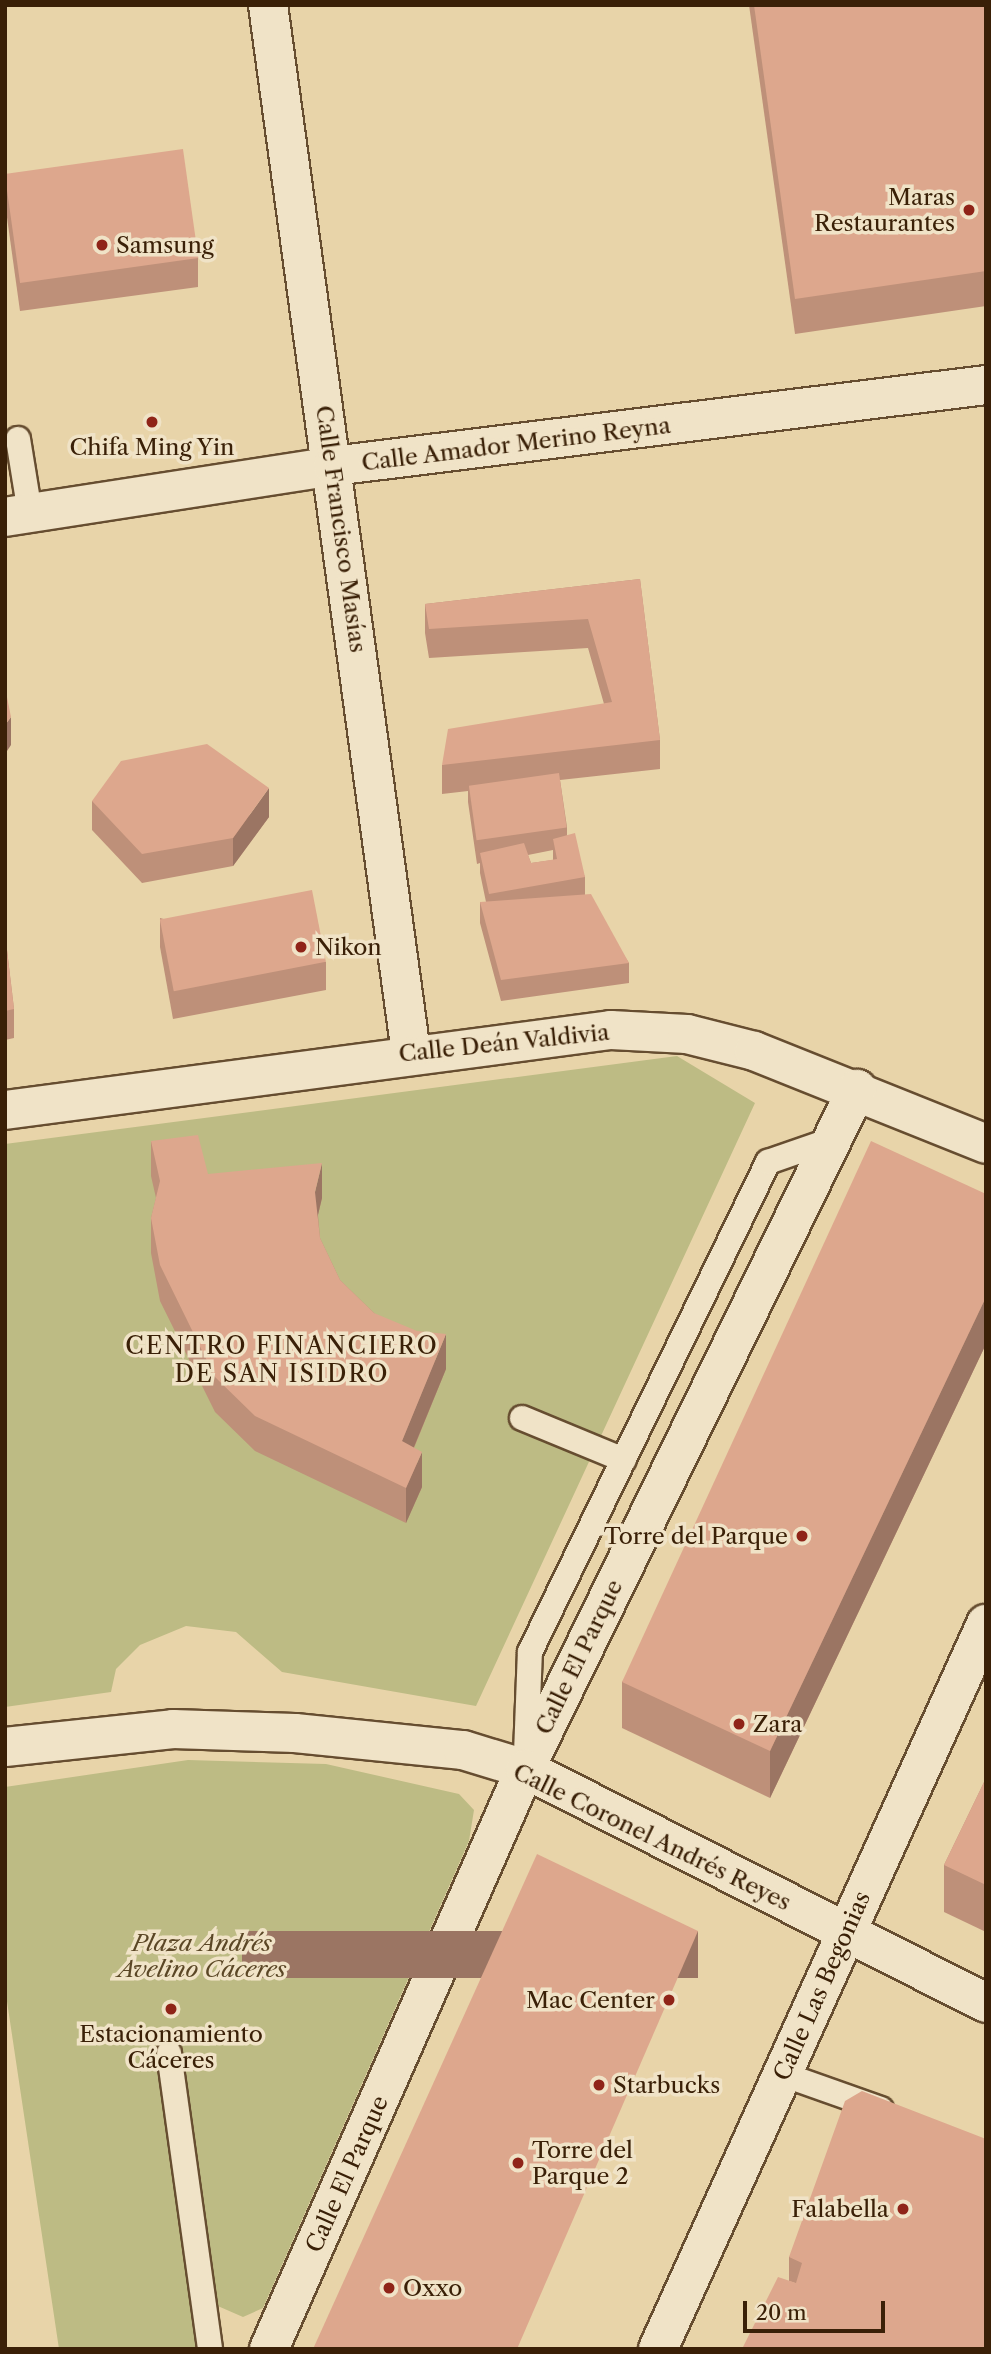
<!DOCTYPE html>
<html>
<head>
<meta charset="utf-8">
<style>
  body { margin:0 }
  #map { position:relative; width:991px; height:2354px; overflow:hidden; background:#e8d4a9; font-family:"Libre Caslon Text",serif }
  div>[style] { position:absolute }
  .green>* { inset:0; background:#bdbb84 }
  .roads { filter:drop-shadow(2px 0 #664d30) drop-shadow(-2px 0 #664d30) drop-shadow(0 2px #664d30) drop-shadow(0 -2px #664d30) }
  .service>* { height:24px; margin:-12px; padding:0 12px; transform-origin:12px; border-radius:12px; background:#f0e3c7 }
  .minor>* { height:38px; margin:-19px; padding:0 19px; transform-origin:19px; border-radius:19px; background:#f0e3c7 }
  .tertiary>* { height:38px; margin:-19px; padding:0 19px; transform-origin:19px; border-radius:19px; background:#f0e3c7 }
  .wall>* { inset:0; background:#be9079 }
  .shaded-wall>* { inset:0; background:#9b7563; transform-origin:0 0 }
  .building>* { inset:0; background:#dda78d; transform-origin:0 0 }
  .dots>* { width:19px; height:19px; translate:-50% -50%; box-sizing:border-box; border:4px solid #f0e3c7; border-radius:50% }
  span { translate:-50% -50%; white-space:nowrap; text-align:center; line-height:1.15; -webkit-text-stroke:7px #f0e3c7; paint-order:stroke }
  .poi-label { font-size:23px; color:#3a2007 }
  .right { translate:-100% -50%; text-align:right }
  .left { translate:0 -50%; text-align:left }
  .street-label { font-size:23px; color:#3a2007 }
  .park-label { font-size:23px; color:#5b4726; font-style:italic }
  .neighbourhood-label { font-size:24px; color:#3a2007; letter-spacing:2px }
  .frame { position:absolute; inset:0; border:7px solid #3a2007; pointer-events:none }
  .scale { position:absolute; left:743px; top:2301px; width:142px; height:32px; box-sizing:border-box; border:4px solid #3a2007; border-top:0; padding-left:9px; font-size:21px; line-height:24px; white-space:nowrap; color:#3a2007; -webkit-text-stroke:5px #f0e3c7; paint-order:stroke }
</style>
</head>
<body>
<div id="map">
  <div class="green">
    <div style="clip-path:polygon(677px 1056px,755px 1103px,476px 1706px,282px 1672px,236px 1632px,186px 1626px,140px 1645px,116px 1669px,111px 1692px,5px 1707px,5px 1144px)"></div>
    <div style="clip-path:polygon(188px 1760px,326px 1764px,459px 1794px,474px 1810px,469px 1841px,263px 2308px,243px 2317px,204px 2300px,191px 2310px,197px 2349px,59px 2349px,5px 1988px,5px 1787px)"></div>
  </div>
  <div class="roads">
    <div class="service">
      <div style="left:18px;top:439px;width:75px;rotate:80.8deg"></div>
      <div style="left:522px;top:1418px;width:110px;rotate:22.4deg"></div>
      <div style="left:526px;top:1754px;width:102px;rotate:-87.8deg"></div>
      <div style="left:530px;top:1652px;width:545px;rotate:-64.09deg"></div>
      <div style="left:768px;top:1162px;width:67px;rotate:-19.2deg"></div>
      <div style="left:169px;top:2053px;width:299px;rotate:82.1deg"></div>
      <div style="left:782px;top:2074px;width:105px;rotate:19.5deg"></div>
    </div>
    <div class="minor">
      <div style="left:268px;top:5px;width:1058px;rotate:82.23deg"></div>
      <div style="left:5px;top:517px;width:332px;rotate:-8.8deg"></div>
      <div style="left:333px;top:466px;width:658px;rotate:-7.07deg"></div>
      <div style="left:5px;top:1110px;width:611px;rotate:-7.52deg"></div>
      <div style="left:611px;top:1030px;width:76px;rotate:3deg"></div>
      <div style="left:687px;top:1034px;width:69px;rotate:14.2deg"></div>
      <div style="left:754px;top:1051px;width:250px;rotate:21.8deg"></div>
      <div style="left:269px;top:2349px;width:634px;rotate:-66.18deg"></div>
      <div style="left:525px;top:1769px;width:757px;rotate:-63.98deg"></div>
      <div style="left:658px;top:2349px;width:796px;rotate:-65.66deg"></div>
    </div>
    <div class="tertiary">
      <div style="left:5px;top:1747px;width:169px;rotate:-6.1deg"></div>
      <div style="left:173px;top:1729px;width:122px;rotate:1.9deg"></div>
      <div style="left:295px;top:1733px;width:169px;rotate:5.8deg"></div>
      <div style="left:463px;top:1750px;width:65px;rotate:17deg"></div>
      <div style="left:525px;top:1769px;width:517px;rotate:26.91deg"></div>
    </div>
  </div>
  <div class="wall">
    <div style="clip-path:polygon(749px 5px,986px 5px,986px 306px,795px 334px)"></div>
    <div style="clip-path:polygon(5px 173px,198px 258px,198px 287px,20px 311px,5px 203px)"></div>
    <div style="clip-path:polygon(evenodd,640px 579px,660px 740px,660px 769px,560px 780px,567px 827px,567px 835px,585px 877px,585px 895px,629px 963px,629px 983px,501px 1001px,480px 923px,480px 902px,486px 902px,480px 873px,480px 863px,477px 864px,468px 802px,468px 791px,442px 794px,442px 765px,604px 704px,588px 648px,429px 658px,425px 633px,425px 604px,640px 579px,553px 850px,553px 860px,531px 863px,528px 855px,553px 850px)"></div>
    <div style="clip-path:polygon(92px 801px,269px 817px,233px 866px,142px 883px,92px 830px)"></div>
    <div style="clip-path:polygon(160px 918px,326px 962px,326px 990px,173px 1019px,160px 947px)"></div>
    <div style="clip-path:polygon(5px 933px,14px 1009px,14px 1038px,5px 1040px)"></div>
    <div style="clip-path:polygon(151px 1141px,208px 1174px,322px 1198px,318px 1215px,320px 1238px,340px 1280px,374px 1313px,446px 1369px,414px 1448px,422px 1487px,406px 1523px,255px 1451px,215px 1412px,160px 1301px,151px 1253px,151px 1218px,156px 1198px,151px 1176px)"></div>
    <div style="clip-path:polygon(986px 1194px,986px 1344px,770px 1798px,622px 1728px,622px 1682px)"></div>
    <div style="clip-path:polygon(986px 1778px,986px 1932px,944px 1912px,944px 1865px)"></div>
    <div style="clip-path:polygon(986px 2139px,986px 2349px,789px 2281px,789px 2257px)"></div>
  </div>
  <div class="shaded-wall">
    <div style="clip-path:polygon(11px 717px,11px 745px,5px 754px,5px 725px)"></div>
    <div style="clip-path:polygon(269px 788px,269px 817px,233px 866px,233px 838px)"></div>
    <div style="clip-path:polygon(322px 1163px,322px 1198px,315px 1227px,315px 1192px)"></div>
    <div style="clip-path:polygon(986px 1297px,986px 1344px,770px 1798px,770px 1751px)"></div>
    <div style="clip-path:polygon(446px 1334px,446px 1369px,402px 1476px,402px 1441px)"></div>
    <div style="clip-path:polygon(422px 1452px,422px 1487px,406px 1523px,406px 1488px)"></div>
    <div style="left:698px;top:1931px;width:47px;height:456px;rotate:90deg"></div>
  </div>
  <div class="building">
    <div style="clip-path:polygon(754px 5px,986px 5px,986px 271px,795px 299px)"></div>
    <div style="left:183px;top:149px;width:110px;height:180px;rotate:82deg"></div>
    <div style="clip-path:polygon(640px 579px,660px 740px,442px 765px,448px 729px,612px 702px,588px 619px,429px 629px,425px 604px)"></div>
    <div style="clip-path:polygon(5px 687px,11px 717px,5px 725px)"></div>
    <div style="clip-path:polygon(207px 744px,269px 788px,233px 838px,142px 854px,92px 801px,121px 761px)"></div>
    <div style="left:559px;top:773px;width:55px;height:91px;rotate:82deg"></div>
    <div style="clip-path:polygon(575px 833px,585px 877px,489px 894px,480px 853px,524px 843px,531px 863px,557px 859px,553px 839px)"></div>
    <div style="left:312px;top:890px;width:73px;height:155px;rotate:79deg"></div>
    <div style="clip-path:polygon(591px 894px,629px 963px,501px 980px,480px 902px)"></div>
    <div style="clip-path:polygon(5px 933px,14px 1009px,5px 1011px)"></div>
    <div style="clip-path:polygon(198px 1135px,208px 1174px,322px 1163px,315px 1192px,320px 1238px,340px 1280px,374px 1313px,417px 1331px,446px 1334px,402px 1441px,422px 1452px,406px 1488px,255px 1416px,215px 1377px,160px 1265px,151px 1218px,160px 1181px,151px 1141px)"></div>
    <div style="clip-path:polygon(871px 1141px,986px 1194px,986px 1297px,770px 1751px,622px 1682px)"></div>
    <div style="clip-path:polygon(986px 1778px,986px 1885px,944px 1865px)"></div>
    <div style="clip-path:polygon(537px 1854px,698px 1931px,517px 2349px,313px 2349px)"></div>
    <div style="clip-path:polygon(862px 2091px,986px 2139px,986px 2349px,742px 2349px,778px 2277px,796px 2283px,802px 2263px,789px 2257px,845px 2101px)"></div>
  </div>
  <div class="dots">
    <div style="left:969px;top:210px;background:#8f2418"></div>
    <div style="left:102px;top:245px;background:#8f2418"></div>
    <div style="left:152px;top:422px;background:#8f2418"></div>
    <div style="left:301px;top:947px;background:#8f2418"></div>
    <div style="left:802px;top:1536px;background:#8f2418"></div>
    <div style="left:739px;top:1724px;background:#8f2418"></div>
    <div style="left:669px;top:2000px;background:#8f2418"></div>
    <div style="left:171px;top:2009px;background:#8f2418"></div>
    <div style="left:599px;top:2085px;background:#8f2418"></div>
    <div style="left:518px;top:2163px;background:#8f2418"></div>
    <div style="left:903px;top:2209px;background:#8f2418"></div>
    <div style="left:389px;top:2288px;background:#8f2418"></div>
  </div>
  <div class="poi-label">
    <span class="right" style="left:955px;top:210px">Maras<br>Restaurantes</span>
    <span class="left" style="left:116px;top:245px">Samsung</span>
    <span style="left:152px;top:447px">Chifa Ming Yin</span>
    <span class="left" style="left:315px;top:947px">Nikon</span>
    <span class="right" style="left:788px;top:1536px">Torre del Parque</span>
    <span class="left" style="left:753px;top:1724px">Zara</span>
    <span class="right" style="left:655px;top:2000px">Mac Center</span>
    <span style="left:171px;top:2047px">Estacionamiento<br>Cáceres</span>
    <span class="left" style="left:613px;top:2085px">Starbucks</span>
    <span class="left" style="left:532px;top:2163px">Torre del<br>Parque 2</span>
    <span class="right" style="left:889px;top:2209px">Falabella</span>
    <span class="left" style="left:403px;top:2288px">Oxxo</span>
  </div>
  <div class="street-label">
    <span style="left:516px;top:444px;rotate:-7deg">Calle Amador Merino Reyna</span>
    <span style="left:341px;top:529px;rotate:82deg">Calle Francisco Masías</span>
    <span style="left:504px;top:1043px;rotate:-6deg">Calle Deán Valdivia</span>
    <span style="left:579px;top:1657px;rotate:-64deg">Calle El Parque</span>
    <span style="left:652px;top:1837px;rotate:26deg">Calle Coronel Andrés Reyes</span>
    <span style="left:822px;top:1986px;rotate:-66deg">Calle Las Begonias</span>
    <span style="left:347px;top:2174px;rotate:-66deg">Calle El Parque</span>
  </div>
  <div class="park-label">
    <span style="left:202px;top:1956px">Plaza Andrés<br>Avelino Cáceres</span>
  </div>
  <div class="neighbourhood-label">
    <span style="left:282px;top:1360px">CENTRO FINANCIERO<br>DE SAN ISIDRO</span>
  </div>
  <div class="frame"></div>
  <div class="scale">20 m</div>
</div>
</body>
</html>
